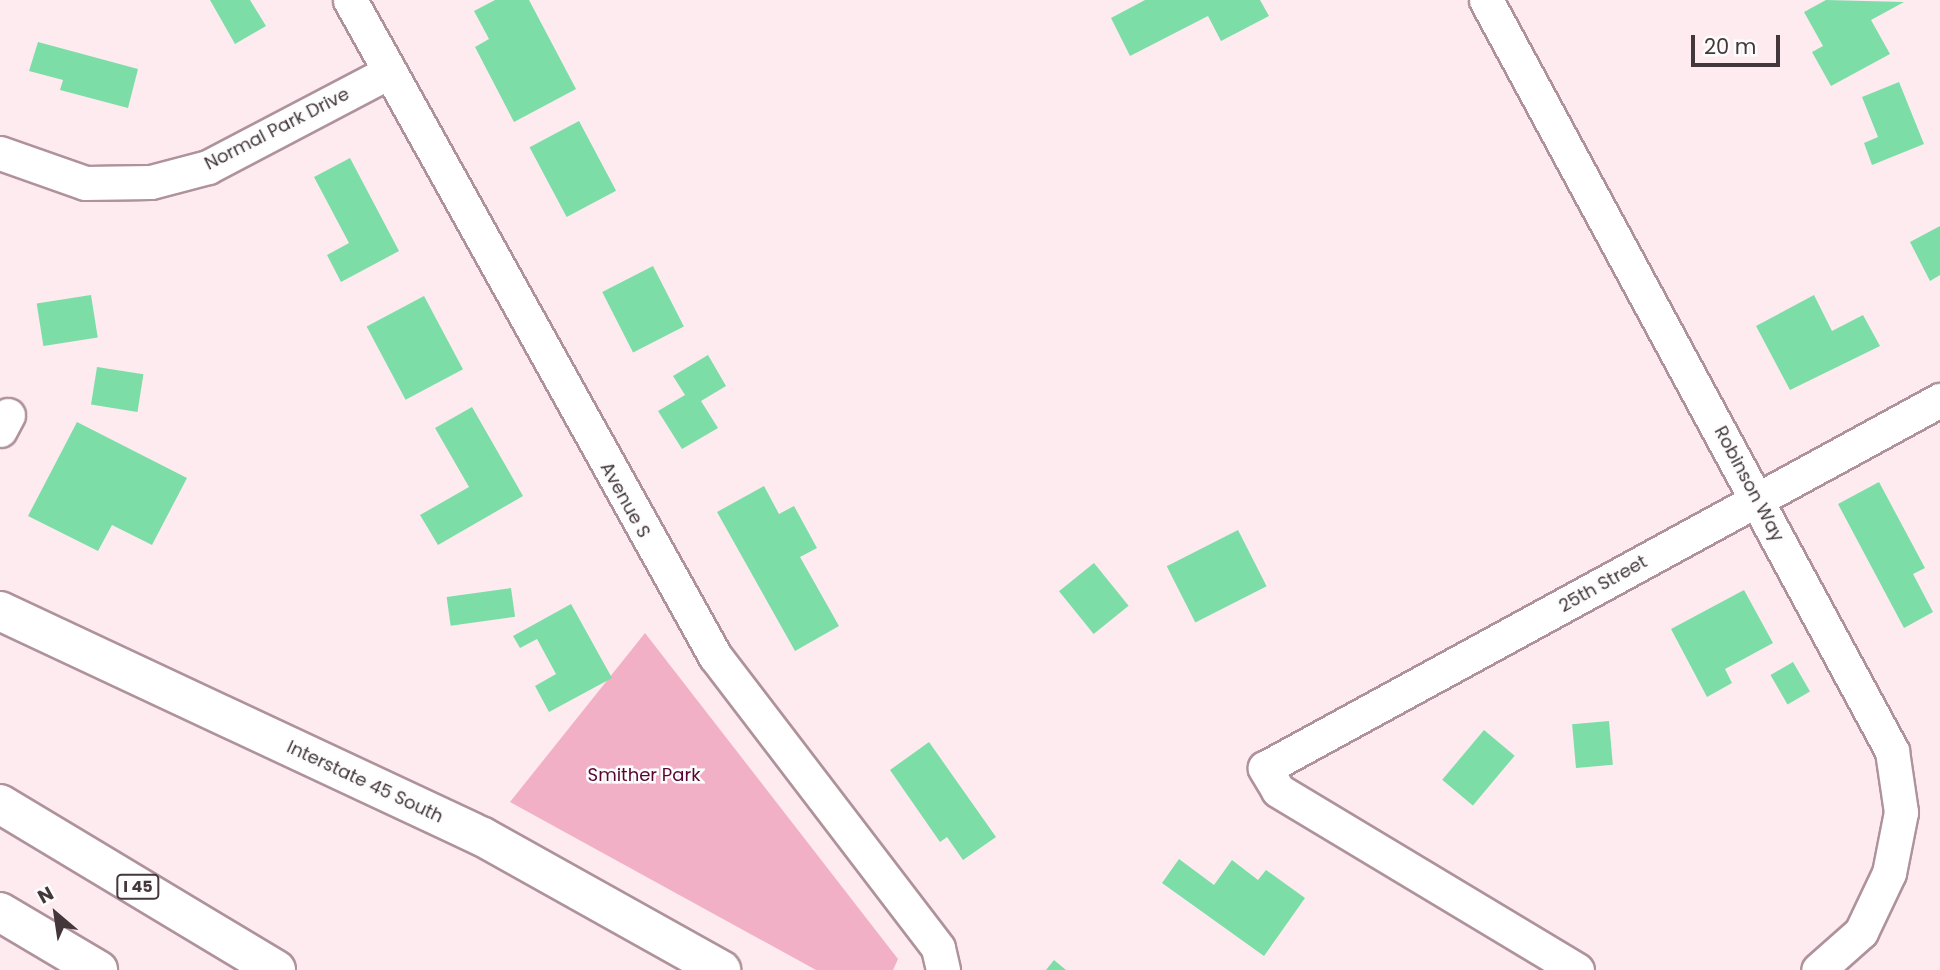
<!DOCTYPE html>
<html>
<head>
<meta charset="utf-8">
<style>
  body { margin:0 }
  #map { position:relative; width:1940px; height:970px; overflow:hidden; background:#fdebf0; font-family:Poppins,sans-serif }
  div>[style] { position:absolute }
  .green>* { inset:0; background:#f1b0c6 }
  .building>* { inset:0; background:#7cdda7; transform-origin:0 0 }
  .roads { filter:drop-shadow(2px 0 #af929b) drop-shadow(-2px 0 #af929b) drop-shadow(0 2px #af929b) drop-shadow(0 -2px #af929b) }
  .minor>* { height:33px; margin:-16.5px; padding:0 16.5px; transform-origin:16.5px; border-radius:16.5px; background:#fff }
  .major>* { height:38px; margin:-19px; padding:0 19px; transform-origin:19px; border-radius:19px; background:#fff }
  .highway>* { height:38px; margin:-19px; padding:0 19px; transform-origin:19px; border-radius:19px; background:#fff }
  span { translate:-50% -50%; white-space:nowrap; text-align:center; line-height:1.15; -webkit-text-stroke:5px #fdfdfd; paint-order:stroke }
  .shield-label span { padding:2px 5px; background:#fdfdfd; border:2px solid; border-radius:5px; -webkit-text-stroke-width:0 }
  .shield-label { font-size:16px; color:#43373b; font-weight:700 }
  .street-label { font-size:18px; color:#43373b }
  .park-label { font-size:18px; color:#5a0531 }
  .north { position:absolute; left:21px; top:879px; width:70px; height:70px; -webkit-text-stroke:5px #fdfdfd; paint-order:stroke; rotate:331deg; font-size:19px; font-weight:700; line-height:28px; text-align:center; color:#43373b }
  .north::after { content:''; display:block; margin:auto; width:24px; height:32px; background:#43373b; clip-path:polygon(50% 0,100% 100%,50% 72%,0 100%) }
  .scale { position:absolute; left:1691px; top:35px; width:89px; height:32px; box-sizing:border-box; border:4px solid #43373b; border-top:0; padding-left:9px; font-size:21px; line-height:24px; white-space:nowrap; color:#43373b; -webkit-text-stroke:5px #fdfdfd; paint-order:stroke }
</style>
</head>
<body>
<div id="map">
  <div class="green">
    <div style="clip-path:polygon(645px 633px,898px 959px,893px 970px,816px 970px,510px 802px)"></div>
  </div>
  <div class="building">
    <div style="clip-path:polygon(210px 0,250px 0,266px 26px,235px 44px)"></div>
    <div style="clip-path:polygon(495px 0,529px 0,576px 89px,514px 122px,475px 47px,489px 39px,474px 11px)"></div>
    <div style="clip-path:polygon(1145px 0,1260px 0,1269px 16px,1221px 41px,1208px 16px,1130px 56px,1111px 18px)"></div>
    <div style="clip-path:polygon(1826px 0,1904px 2px,1871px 20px,1890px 54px,1831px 86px,1812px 52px,1823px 46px,1804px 12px)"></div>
    <div style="clip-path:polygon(38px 42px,138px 69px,128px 108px,60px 90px,63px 80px,29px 71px)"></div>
    <div style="clip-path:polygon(1899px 82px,1924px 144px,1872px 165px,1864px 143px,1878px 137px,1862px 97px)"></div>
    <div style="left:579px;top:121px;width:79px;height:56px;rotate:62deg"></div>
    <div style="clip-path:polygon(350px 158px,399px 251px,341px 282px,327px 255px,349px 243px,314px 177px)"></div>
    <div style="clip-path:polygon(1940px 226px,1940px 275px,1930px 281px,1910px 242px)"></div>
    <div style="left:653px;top:266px;width:68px;height:57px;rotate:63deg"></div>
    <div style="left:91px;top:295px;width:43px;height:55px;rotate:81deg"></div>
    <div style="clip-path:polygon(1814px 295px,1832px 331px,1863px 315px,1880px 346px,1790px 390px,1756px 326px)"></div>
    <div style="left:424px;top:296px;width:83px;height:65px;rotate:62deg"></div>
    <div style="clip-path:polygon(708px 355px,726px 386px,701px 401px,718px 428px,682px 449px,658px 411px,685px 395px,673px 376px)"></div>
    <div style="left:97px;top:367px;width:47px;height:38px;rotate:9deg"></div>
    <div style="clip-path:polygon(472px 407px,523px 496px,438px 545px,420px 515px,469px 487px,435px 428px)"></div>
    <div style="clip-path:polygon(77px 422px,187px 478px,152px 545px,112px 525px,98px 551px,28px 516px)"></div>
    <div style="clip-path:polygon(1879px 482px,1925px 568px,1913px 574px,1933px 612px,1904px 628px,1838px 504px)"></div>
    <div style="clip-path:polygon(764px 486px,779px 514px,794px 506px,817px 548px,800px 557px,839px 626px,795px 651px,717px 512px)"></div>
    <div style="left:1238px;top:530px;width:63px;height:80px;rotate:63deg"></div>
    <div style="left:1094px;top:563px;width:55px;height:45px;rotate:51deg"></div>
    <div style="left:511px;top:588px;width:29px;height:65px;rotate:82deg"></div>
    <div style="clip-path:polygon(1744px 590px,1773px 643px,1725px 669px,1732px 683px,1707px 697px,1671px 629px)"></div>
    <div style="clip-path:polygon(571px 604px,612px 678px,549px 712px,535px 686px,556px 674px,537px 639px,520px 648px,513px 636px)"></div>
    <div style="left:1793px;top:662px;width:34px;height:26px;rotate:60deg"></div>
    <div style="left:1609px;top:721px;width:44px;height:37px;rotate:85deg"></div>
    <div style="left:1484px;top:730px;width:40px;height:65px;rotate:40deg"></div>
    <div style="clip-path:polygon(929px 742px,996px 837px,963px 860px,947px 837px,940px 842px,890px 770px)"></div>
    <div style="clip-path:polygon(1179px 859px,1214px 885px,1232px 860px,1258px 880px,1266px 870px,1305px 898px,1264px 956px,1162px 883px)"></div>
    <div style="clip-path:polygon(1054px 960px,1066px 970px,1046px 970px)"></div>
  </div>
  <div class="roads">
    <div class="minor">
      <div style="left:350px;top:0;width:751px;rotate:60.91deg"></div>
      <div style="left:715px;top:656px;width:367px;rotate:52.6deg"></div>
      <div style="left:938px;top:948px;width:23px;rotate:77deg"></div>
      <div style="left:1486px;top:0;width:854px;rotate:61.6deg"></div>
      <div style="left:1892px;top:751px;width:62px;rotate:81.6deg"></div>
      <div style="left:1901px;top:812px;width:62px;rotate:101.1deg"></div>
      <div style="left:1889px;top:873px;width:65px;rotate:115.4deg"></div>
      <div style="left:1861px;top:932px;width:57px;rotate:138.5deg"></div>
      <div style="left:0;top:153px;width:90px;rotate:19.4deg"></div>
      <div style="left:85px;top:183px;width:66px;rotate:-0.9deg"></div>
      <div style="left:151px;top:182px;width:59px;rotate:-14.7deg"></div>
      <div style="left:208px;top:167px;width:204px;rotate:-27.7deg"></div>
      <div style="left:0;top:430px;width:17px;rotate:-62deg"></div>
      <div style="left:1577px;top:970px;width:349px;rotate:-149deg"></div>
      <div style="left:1278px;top:790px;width:26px;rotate:-121deg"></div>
      <div style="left:1265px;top:768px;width:769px;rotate:-28.6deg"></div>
    </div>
    <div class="major">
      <div style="left:0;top:611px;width:533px;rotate:25.08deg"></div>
      <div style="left:483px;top:837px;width:273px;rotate:29.2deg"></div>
    </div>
    <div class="highway">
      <div style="left:0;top:804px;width:322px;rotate:31deg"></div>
      <div style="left:0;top:912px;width:114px;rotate:30.6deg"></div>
    </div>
  </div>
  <div class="shield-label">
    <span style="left:138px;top:887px">I 45</span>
  </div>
  <div class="street-label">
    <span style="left:277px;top:129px;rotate:-27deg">Normal Park Drive</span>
    <span style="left:1749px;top:484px;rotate:62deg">Robinson Way</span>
    <span style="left:625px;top:500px;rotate:61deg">Avenue S</span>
    <span style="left:1603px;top:584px;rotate:-29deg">25th Street</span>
    <span style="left:365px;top:782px;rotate:25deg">Interstate 45 South</span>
  </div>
  <div class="park-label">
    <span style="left:644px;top:775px">Smither Park</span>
  </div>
  <div class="north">N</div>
  <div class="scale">20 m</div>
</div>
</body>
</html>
